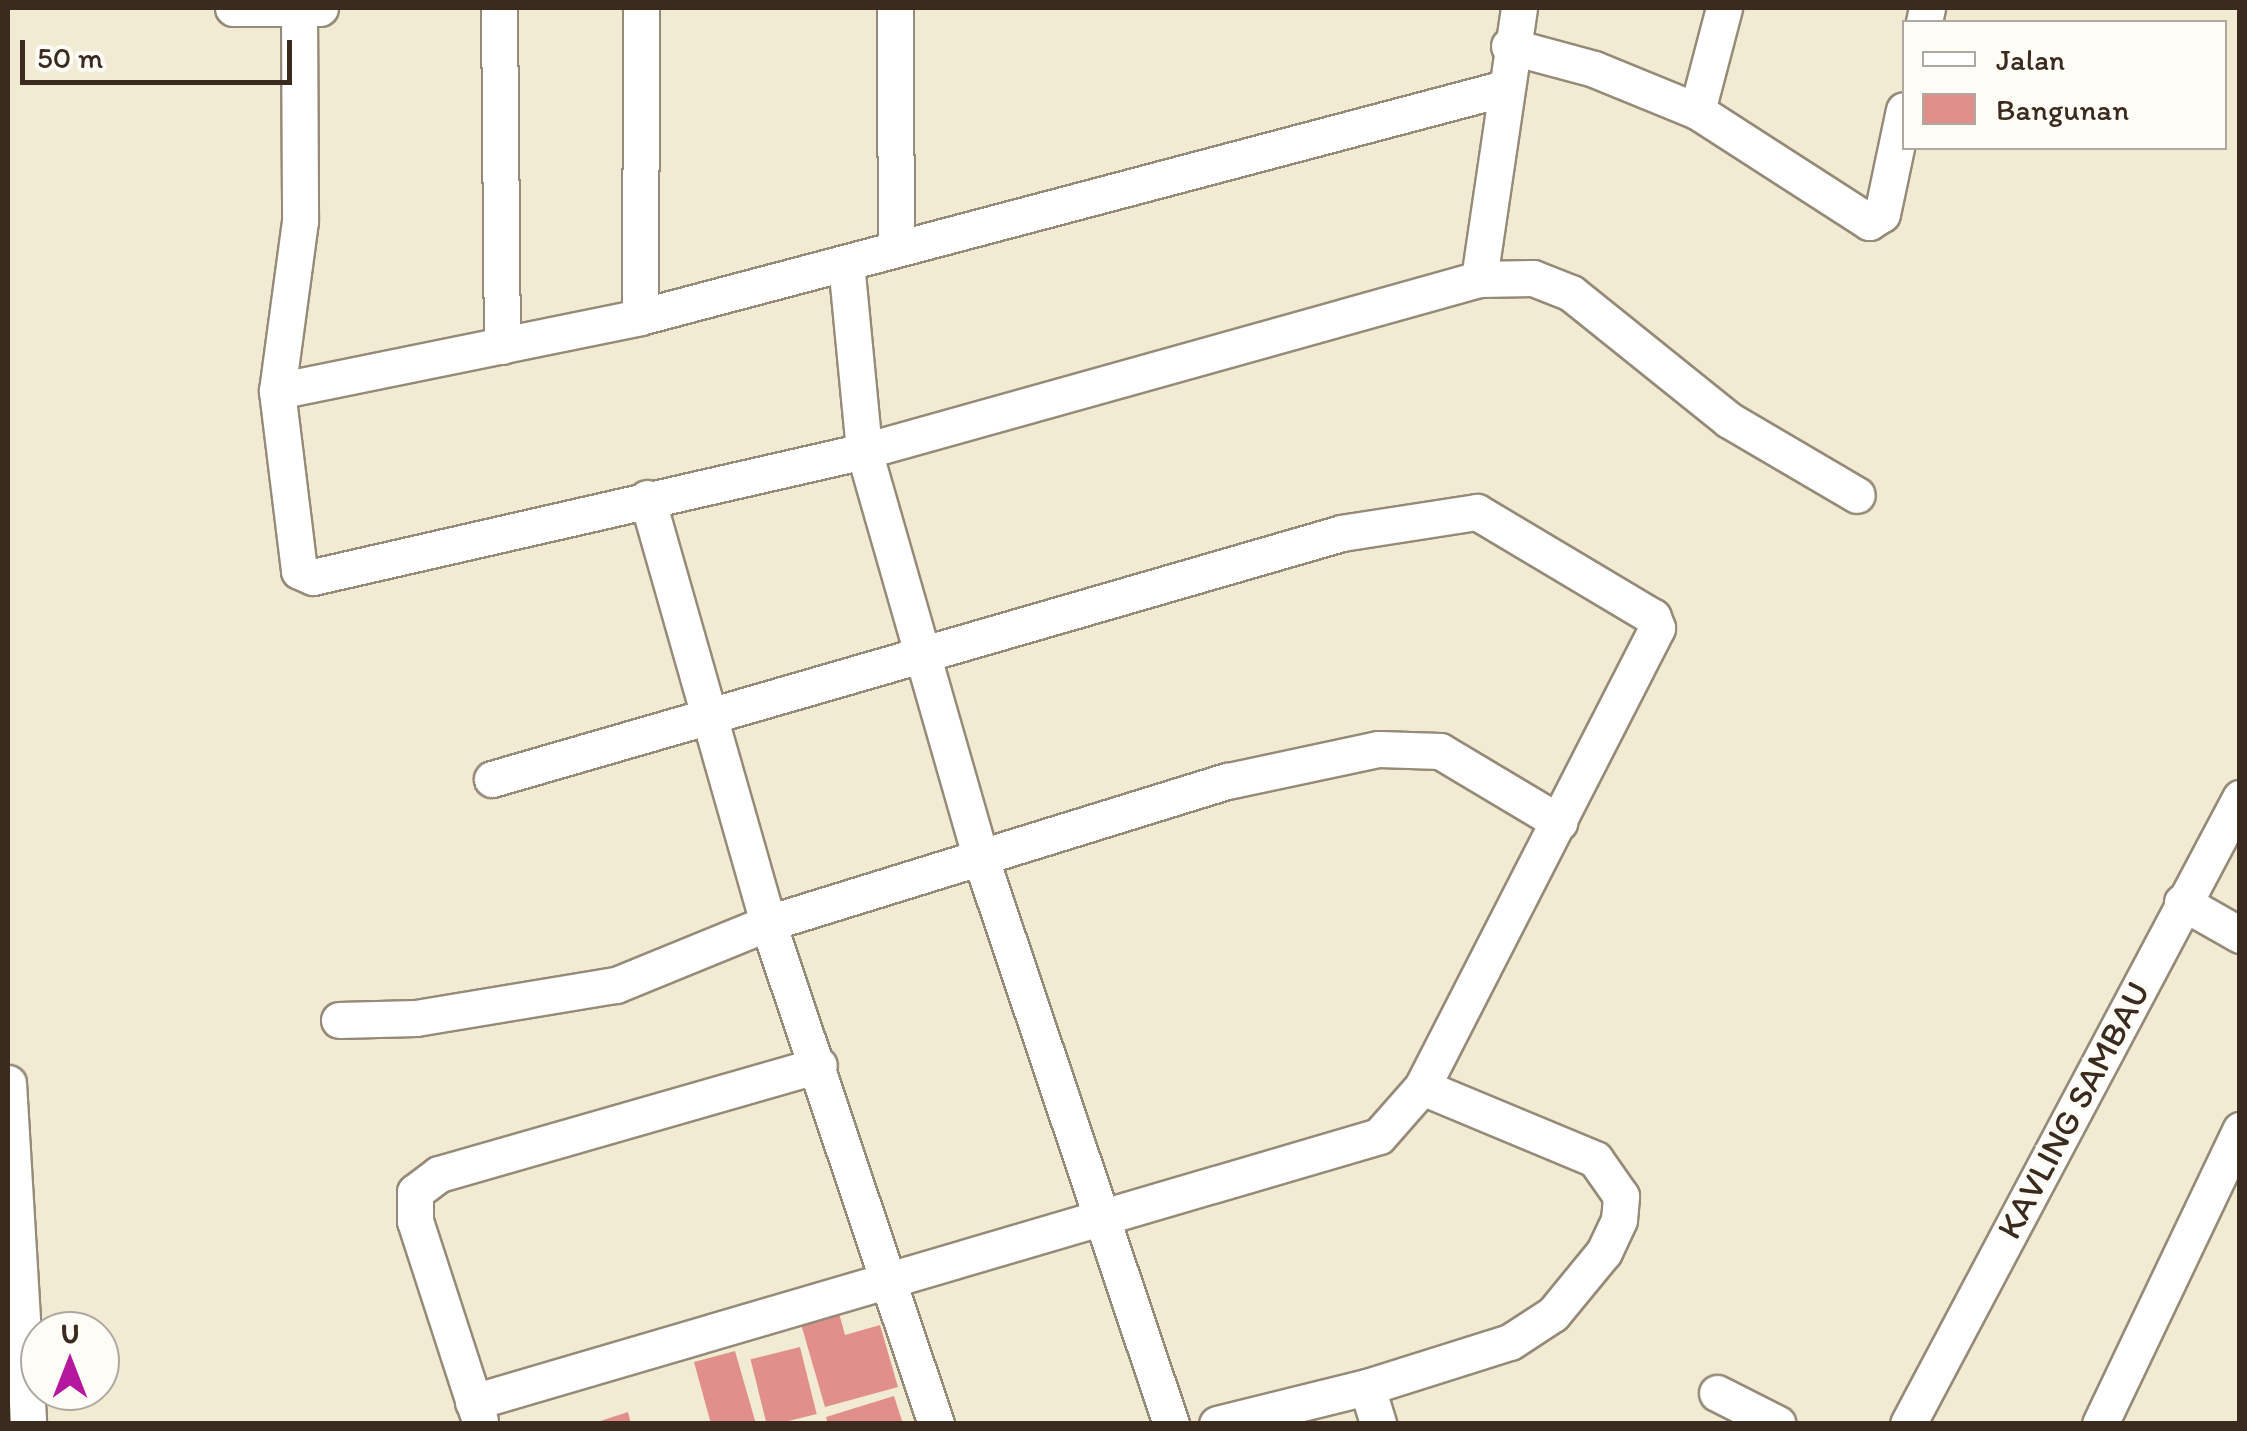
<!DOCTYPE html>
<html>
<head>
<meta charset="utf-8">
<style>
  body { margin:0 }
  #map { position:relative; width:2247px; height:1431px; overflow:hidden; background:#f0ebd2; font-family:Itim,sans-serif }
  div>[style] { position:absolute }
  .building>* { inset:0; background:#e18f8a; transform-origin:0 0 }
  .roads { filter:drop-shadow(2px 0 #968a78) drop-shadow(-2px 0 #968a78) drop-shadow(0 2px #968a78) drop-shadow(0 -2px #968a78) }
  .minor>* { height:35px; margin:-17.5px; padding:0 17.5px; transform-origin:17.5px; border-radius:17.5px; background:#fff }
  span { translate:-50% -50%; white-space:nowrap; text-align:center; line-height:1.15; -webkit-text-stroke:8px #fdfcf7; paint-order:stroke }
  .street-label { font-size:35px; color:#3b2a1e }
  .frame { position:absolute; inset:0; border:10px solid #3b2a1e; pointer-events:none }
  .legend { position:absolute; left:1902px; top:20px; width:325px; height:130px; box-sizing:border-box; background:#fdfcf7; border:2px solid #afa8a0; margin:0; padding:12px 18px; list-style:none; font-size:30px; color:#3b2a1e }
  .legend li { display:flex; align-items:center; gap:20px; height:50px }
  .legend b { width:50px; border:2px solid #afa8a0 }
  .north { position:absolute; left:20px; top:1311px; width:100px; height:100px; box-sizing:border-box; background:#fdfcf7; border:2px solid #afa8a0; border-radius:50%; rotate:0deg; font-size:28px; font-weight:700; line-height:40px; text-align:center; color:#3b2a1e }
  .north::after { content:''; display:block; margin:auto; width:35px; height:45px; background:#b5179e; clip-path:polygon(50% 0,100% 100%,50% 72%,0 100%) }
  .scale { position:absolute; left:20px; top:40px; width:272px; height:45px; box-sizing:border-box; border:5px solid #3b2a1e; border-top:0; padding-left:12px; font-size:30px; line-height:35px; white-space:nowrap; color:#3b2a1e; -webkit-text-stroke:8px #fdfcf7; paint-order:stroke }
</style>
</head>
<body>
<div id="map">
  <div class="building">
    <div style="clip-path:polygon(839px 1313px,845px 1335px,880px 1325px,898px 1387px,825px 1407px,801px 1324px)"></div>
    <div style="left:800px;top:1347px;width:69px;height:51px;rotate:76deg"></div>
    <div style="clip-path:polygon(735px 1351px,756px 1424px,711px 1424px,694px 1362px)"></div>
    <div style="clip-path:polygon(894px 1396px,903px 1424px,828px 1424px,826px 1417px)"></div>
    <div style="clip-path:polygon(628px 1412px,631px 1424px,594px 1424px,594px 1423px)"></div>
  </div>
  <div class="roads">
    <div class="minor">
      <div style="left:233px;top:8px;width:87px"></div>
      <div style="left:499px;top:8px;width:338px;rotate:89.5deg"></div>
      <div style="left:895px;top:8px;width:241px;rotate:89.8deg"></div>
      <div style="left:299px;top:10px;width:211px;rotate:89.7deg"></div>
      <div style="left:300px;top:221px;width:172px;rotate:97.7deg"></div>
      <div style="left:277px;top:391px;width:181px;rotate:83deg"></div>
      <div style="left:299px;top:571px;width:15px;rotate:23deg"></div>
      <div style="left:313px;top:577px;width:565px;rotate:-12.88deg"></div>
      <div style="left:864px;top:451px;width:639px;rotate:-15.62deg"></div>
      <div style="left:1479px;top:279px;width:54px;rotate:-1.1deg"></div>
      <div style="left:1533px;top:278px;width:41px;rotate:21.5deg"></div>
      <div style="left:1571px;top:293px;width:203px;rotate:38.8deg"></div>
      <div style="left:1729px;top:420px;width:148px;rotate:30.4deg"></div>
      <div style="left:1924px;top:22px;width:14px;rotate:-78deg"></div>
      <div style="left:1509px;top:46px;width:88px;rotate:15.1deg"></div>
      <div style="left:1594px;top:69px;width:111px;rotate:22.2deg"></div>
      <div style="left:1697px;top:111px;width:205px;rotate:32.8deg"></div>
      <div style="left:1869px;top:222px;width:15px;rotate:-32deg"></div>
      <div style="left:1882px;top:214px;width:106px;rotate:-78.1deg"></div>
      <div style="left:1697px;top:111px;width:106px;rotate:-75.3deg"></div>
      <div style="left:846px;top:263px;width:189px;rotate:84.5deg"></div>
      <div style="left:864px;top:451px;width:424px;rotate:74deg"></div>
      <div style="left:981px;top:859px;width:596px;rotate:71.41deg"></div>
      <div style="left:1479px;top:279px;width:274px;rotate:-81.6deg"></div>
      <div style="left:640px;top:317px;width:309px;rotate:-89.8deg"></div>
      <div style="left:277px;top:391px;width:370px;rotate:-11.5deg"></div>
      <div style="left:640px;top:317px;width:895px;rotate:-14.83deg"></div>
      <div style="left:647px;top:498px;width:442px;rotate:74.1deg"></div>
      <div style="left:768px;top:923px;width:528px;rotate:71.46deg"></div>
      <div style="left:2182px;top:902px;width:67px;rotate:29.6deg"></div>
      <div style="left:339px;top:1020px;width:77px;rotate:-1.5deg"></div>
      <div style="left:416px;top:1018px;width:203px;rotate:-9.4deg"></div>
      <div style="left:616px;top:985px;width:164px;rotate:-22.2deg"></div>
      <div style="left:768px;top:923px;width:481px;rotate:-17.2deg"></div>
      <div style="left:1228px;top:781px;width:154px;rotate:-12deg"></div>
      <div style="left:1379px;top:749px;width:61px;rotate:1.9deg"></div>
      <div style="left:1440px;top:751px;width:139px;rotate:30.8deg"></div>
      <div style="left:8px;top:1083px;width:342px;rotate:86.6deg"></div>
      <div style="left:1367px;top:1387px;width:39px;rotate:73deg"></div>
      <div style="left:1717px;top:1393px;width:68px;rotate:26.9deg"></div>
      <div style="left:473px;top:1402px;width:944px;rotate:-16.36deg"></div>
      <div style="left:1379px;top:1136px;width:65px;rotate:-48.7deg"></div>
      <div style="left:1422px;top:1087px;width:516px;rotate:-62.89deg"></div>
      <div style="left:1657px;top:628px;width:12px;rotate:-110deg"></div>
      <div style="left:1653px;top:617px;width:205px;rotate:-149.2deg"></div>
      <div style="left:1477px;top:512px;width:137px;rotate:171.2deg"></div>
      <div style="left:1342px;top:533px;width:885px;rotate:163.86deg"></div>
      <div style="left:480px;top:1421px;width:210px;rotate:-108deg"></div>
      <div style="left:415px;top:1221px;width:29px;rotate:-90deg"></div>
      <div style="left:415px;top:1192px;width:30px;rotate:-37deg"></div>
      <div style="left:439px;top:1174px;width:395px;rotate:-16deg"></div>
      <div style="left:1217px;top:1424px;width:154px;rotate:-13.9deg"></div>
      <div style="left:1367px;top:1387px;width:150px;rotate:-17.5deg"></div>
      <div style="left:1510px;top:1342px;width:51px;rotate:-33.1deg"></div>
      <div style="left:1553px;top:1314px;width:80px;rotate:-50.6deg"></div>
      <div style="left:1604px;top:1252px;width:35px;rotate:-65deg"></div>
      <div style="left:1619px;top:1220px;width:24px;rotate:-85deg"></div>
      <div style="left:1621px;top:1196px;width:45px;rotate:-125.1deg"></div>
      <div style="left:1595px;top:1159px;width:187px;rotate:-157.4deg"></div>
      <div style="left:1908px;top:1424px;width:709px;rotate:-62.06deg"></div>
      <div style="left:2100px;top:1424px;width:326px;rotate:-64.5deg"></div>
    </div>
  </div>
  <div class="street-label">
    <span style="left:2073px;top:1110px;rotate:-62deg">KAVLING SAMBAU</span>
  </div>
  <div class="frame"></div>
  <ul class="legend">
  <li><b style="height:12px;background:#fff"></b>Jalan</li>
  <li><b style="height:28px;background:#e18f8a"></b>Bangunan</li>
  </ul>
  <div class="north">U</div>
  <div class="scale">50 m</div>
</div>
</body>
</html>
